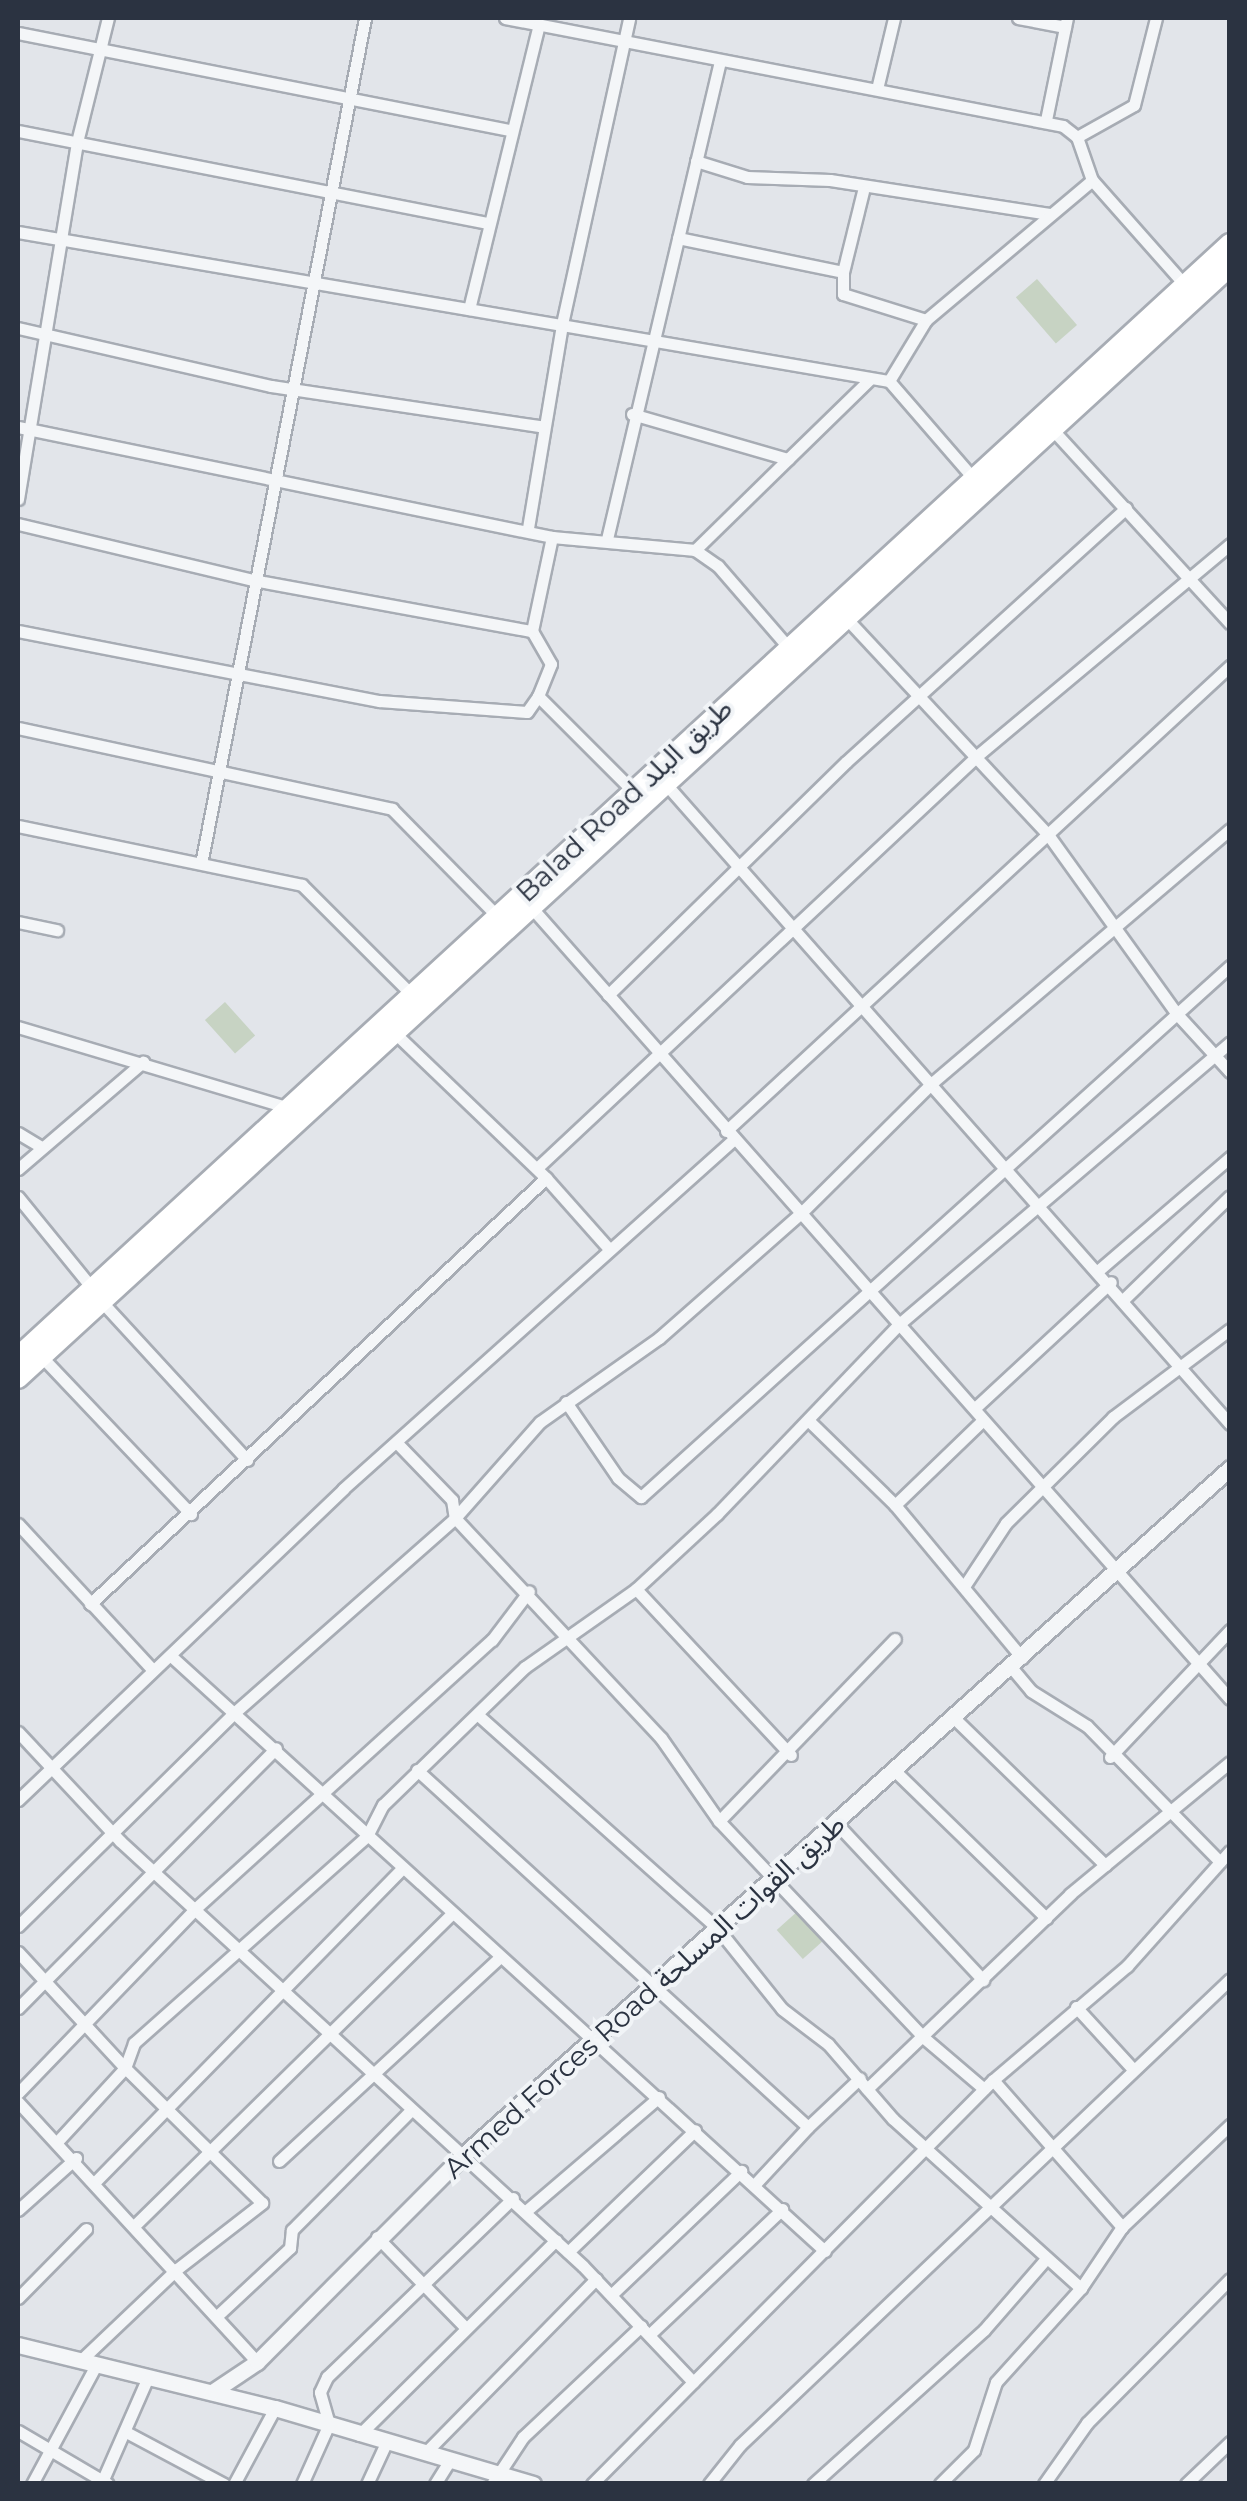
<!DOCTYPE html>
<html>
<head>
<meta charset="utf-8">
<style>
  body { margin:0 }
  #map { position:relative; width:1247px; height:2501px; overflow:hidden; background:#e2e5ea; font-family:Montserrat,"Noto Sans Arabic",sans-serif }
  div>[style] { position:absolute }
  .green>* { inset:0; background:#c7d3c3; transform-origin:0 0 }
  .roads { filter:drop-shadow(2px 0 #a7acb4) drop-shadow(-2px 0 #a7acb4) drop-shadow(0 2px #a7acb4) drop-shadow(0 -2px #a7acb4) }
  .minor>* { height:11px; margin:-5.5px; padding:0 5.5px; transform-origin:5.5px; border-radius:5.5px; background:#f4f6f8 }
  .tertiary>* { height:15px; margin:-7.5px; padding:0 7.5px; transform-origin:7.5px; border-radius:7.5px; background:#f4f6f8 }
  .trunk>* { height:20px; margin:-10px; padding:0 10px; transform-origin:10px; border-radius:10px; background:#fff }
  span { translate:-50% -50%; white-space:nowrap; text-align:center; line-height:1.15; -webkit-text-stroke:8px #f1f4f7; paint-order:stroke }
  .street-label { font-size:28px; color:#2b3341 }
  .frame { position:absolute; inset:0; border:20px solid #2b3341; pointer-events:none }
</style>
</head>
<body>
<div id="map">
  <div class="green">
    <div style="left:1037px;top:279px;width:61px;height:28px;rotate:49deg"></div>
    <div style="left:225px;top:1002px;width:45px;height:27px;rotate:48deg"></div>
    <div style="left:799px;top:1910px;width:39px;height:30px;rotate:48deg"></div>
  </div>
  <div class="roads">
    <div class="minor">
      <div style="left:505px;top:18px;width:568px;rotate:10.95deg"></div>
      <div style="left:1063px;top:126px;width:18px;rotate:38deg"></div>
      <div style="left:1077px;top:137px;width:46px;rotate:70.8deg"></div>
      <div style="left:1092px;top:180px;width:140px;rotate:48.5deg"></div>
      <div style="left:1018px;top:18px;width:48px;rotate:10.8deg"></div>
      <div style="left:18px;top:33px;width:500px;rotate:11.18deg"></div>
      <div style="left:877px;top:89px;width:73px;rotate:-76.5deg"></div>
      <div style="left:1046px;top:120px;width:104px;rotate:-78.4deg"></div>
      <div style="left:18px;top:131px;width:480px;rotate:11.1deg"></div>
      <div style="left:1077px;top:137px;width:65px;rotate:-29.3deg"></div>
      <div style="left:1134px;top:105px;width:90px;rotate:-75.8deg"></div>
      <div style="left:696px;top:161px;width:53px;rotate:17.4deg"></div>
      <div style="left:747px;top:177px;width:83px;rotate:2.1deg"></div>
      <div style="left:830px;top:180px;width:222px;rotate:8.8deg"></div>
      <div style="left:18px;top:232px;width:884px;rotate:9.71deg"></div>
      <div style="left:678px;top:238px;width:168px;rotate:11.6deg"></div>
      <div style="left:843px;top:272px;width:22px;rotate:90deg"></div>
      <div style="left:843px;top:294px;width:87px;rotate:17.4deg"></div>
      <div style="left:843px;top:272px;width:83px;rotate:-76.1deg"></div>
      <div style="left:469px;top:309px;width:293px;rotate:-76.2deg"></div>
      <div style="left:18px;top:328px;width:260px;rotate:12.9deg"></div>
      <div style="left:271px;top:386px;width:276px;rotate:8.5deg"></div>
      <div style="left:632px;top:414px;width:162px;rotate:16.1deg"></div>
      <div style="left:788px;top:459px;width:113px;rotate:-44.3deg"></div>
      <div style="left:18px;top:427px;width:545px;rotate:11.64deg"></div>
      <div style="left:552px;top:537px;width:144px;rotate:5.2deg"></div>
      <div style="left:695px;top:550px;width:28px;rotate:35deg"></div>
      <div style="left:718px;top:566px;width:108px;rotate:49.1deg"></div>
      <div style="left:1052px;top:429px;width:263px;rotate:47.5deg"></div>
      <div style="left:974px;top:479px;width:130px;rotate:-130.9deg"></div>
      <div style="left:889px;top:381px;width:71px;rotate:-58.8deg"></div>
      <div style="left:926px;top:320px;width:217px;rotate:-40.1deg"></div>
      <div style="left:18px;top:499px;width:362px;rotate:-80.6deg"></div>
      <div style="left:77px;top:142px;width:128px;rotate:-76deg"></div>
      <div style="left:18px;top:524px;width:242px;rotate:13.4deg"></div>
      <div style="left:253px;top:580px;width:284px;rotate:10.4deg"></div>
      <div style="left:532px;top:631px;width:38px;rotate:60deg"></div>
      <div style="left:551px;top:664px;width:35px;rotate:112deg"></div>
      <div style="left:538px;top:696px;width:134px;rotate:45deg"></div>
      <div style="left:528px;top:528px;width:207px;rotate:-80.5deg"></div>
      <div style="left:562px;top:324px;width:313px;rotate:-77.6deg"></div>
      <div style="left:607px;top:539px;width:491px;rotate:-76.7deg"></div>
      <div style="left:695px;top:550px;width:130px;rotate:-44.4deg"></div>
      <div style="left:846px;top:618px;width:298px;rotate:47deg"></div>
      <div style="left:1049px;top:836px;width:218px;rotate:54.3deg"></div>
      <div style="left:1176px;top:1013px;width:80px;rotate:47.5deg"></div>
      <div style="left:18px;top:631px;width:368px;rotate:11deg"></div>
      <div style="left:379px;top:701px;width:148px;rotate:4.3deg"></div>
      <div style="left:527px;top:712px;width:19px;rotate:-55deg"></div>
      <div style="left:532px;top:631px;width:96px;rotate:-78deg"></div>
      <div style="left:18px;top:728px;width:383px;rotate:12.2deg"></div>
      <div style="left:392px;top:809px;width:150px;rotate:45.5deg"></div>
      <div style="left:664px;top:782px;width:856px;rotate:48.6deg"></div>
      <div style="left:18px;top:826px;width:290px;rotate:11.7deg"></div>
      <div style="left:302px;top:885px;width:156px;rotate:45deg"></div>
      <div style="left:202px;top:859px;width:857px;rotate:-79.03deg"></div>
      <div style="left:531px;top:907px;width:1056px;rotate:48.57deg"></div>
      <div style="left:18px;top:922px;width:40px;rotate:12deg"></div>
      <div style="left:608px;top:995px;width:333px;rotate:-44.4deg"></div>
      <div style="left:846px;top:762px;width:378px;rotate:-42.2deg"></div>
      <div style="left:18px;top:1027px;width:283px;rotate:16.6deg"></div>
      <div style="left:726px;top:1131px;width:686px;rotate:-42.7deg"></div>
      <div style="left:18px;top:1133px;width:27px;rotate:31deg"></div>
      <div style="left:537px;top:1168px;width:604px;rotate:-43.12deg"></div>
      <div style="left:978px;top:755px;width:329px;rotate:-39.9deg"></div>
      <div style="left:18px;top:1169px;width:165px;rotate:-40.6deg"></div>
      <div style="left:546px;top:1178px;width:95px;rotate:48.4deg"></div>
      <div style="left:18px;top:1197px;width:117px;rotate:50.9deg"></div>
      <div style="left:1100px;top:1269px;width:172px;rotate:-40.7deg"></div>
      <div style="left:1125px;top:1298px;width:146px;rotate:-44.2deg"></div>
      <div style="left:101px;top:1301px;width:216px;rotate:47.4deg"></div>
      <div style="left:41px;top:1356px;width:218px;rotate:46.5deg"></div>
      <div style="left:566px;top:1402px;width:92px;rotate:55.6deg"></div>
      <div style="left:618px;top:1478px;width:30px;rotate:40deg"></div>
      <div style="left:641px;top:1497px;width:793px;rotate:-42.04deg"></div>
      <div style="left:975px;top:1408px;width:185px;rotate:-42.8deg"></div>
      <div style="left:808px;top:1420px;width:122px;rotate:44.3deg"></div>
      <div style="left:895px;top:1505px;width:199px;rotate:50.3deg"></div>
      <div style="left:398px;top:1444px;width:78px;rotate:46deg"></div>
      <div style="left:452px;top:1500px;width:18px;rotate:81deg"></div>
      <div style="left:455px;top:1518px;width:301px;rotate:46.9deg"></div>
      <div style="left:661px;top:1738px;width:101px;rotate:55.1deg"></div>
      <div style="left:719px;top:1821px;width:297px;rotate:46.6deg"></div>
      <div style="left:923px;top:2037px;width:80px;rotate:40.4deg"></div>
      <div style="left:895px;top:1505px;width:122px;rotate:-44deg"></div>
      <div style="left:18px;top:1524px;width:197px;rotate:47.3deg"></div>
      <div style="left:965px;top:1585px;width:74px;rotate:-56.5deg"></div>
      <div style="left:1006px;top:1523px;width:151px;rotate:-44.7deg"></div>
      <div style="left:1113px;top:1417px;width:146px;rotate:-36.9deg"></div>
      <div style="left:636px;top:1589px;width:227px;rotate:47deg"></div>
      <div style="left:90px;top:1604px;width:624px;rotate:-43.05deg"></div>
      <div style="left:546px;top:1178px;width:211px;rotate:-136.2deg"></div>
      <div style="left:171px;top:1656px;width:884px;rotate:42.3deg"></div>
      <div style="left:1011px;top:1667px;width:31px;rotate:50deg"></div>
      <div style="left:1031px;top:1691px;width:66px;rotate:32deg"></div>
      <div style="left:1087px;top:1726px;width:190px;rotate:45.6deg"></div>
      <div style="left:478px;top:1715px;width:322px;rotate:41.7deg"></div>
      <div style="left:718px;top:1929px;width:102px;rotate:51.3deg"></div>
      <div style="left:782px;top:2009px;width:58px;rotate:37.3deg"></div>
      <div style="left:828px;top:2044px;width:99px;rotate:49.1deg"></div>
      <div style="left:893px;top:2119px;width:253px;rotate:42deg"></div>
      <div style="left:1081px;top:2288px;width:73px;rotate:-56.1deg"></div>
      <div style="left:1122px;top:2227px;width:149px;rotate:-43.4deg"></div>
      <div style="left:954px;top:1718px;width:211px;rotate:44.2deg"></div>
      <div style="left:18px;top:1732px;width:149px;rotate:46.9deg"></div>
      <div style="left:120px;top:1841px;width:628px;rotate:42.55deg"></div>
      <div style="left:583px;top:2266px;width:160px;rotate:46.5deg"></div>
      <div style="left:1110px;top:1757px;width:175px;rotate:-46.6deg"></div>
      <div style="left:417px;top:1770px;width:529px;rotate:42.4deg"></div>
      <div style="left:808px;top:2127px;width:78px;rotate:132.9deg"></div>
      <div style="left:895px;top:1771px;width:211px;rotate:44.2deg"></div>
      <div style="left:18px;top:1800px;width:450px;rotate:-43.7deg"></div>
      <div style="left:343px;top:1489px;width:525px;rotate:-41.83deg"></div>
      <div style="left:719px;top:1821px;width:253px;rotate:-46deg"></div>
      <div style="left:837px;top:1824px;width:214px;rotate:46.9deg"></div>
      <div style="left:18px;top:1926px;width:303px;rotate:-44.6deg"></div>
      <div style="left:234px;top:1713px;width:295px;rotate:-41.4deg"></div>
      <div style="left:455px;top:1518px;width:128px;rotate:-48.5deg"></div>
      <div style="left:540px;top:1422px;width:146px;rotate:-35.2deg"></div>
      <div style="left:659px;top:1338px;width:189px;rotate:-41.4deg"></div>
      <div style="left:801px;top:1213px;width:186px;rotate:-44.8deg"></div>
      <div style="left:933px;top:1082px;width:390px;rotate:-40.4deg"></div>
      <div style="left:18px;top:1952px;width:158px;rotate:47.3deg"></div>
      <div style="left:125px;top:2068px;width:100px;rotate:132.6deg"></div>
      <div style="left:1076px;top:2007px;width:81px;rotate:47.5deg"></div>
      <div style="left:18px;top:2008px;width:366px;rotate:-45.2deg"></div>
      <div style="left:993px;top:2080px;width:196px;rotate:48.7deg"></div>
      <div style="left:867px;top:2089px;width:281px;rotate:-43.8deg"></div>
      <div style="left:1070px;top:1894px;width:207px;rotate:-39.5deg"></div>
      <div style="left:18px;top:2093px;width:257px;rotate:-46.1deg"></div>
      <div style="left:196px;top:1908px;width:399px;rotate:-42.2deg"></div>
      <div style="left:492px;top:1640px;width:61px;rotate:-52.9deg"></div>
      <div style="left:18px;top:2102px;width:353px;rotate:47.4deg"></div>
      <div style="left:808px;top:2127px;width:71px;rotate:-43.3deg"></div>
      <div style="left:279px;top:2161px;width:299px;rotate:-42.7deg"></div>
      <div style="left:95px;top:2182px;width:438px;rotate:-45.6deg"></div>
      <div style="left:18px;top:2210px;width:78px;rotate:-41.9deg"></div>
      <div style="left:526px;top:2211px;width:175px;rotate:-40.6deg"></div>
      <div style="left:135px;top:2225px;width:445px;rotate:-44.5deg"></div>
      <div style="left:377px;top:2237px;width:123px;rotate:45.7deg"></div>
      <div style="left:568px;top:2252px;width:176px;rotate:-43.8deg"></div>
      <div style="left:611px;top:2295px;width:180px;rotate:-43.6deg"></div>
      <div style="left:18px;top:2298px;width:97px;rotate:-45.4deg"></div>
      <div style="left:217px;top:2316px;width:100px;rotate:-43deg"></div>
      <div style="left:290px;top:2248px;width:18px;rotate:-84deg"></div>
      <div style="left:292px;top:2230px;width:168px;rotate:-45.2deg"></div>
      <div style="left:650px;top:2334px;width:182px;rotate:-43.4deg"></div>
      <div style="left:80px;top:2361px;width:134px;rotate:-43.5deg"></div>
      <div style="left:177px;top:2269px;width:108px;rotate:-37.8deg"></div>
      <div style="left:262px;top:2203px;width:192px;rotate:-135.4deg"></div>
      <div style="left:125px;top:2068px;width:27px;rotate:-70deg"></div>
      <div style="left:134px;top:2043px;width:312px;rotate:-41.6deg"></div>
      <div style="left:367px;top:1836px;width:35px;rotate:-63deg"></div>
      <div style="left:383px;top:1805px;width:198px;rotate:-44.2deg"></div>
      <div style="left:525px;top:1667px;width:136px;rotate:-35.1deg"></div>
      <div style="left:636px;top:1589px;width:110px;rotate:-42.8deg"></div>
      <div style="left:717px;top:1514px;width:262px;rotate:-46.2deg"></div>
      <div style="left:898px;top:1325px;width:436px;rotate:-40.4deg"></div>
      <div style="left:18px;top:2431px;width:104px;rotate:30.5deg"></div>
      <div style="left:126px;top:2432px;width:111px;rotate:28deg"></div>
      <div style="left:359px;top:2435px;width:277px;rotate:-44.7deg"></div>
      <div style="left:425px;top:2453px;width:244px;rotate:-45.5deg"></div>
      <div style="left:32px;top:2484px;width:135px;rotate:-61.7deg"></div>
      <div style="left:101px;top:2484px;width:115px;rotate:-66.3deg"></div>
      <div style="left:234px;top:2484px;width:86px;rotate:-61.7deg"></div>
      <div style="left:302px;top:2484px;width:66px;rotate:-65.8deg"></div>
      <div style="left:329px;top:2424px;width:33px;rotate:-106deg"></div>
      <div style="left:320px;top:2392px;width:17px;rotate:-65deg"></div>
      <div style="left:327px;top:2377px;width:258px;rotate:-43.9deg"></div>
      <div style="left:367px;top:2484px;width:45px;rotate:-65.1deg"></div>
      <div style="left:435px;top:2484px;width:28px;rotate:-58deg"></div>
      <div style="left:492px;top:2484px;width:56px;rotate:-56.6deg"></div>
      <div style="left:523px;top:2437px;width:162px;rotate:-43.2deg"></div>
      <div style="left:592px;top:2484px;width:569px;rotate:-45.21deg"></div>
      <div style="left:993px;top:2080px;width:176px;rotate:-40.4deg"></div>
      <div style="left:1127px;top:1966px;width:154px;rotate:-48.2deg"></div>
      <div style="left:709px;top:2484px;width:50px;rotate:-51.5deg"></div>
      <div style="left:740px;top:2445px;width:676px;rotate:-43.56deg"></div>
      <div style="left:813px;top:2484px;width:230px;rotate:-42deg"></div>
      <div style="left:984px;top:2330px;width:91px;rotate:-49deg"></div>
      <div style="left:940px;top:2484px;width:48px;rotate:-45deg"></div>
      <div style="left:974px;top:2450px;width:71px;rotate:-72.1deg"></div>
      <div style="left:996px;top:2382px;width:127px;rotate:-47.9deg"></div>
      <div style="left:1044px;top:2484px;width:75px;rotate:-54.8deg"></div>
      <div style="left:1087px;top:2423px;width:203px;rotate:-45.2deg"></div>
      <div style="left:1186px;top:2484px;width:61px;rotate:-43.7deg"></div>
    </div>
    <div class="tertiary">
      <div style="left:18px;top:2345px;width:265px;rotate:13.8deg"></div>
      <div style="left:275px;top:2408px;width:269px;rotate:16.4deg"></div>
      <div style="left:212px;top:2392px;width:54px;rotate:-33.7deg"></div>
      <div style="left:257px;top:2362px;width:288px;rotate:-45.1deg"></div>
      <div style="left:460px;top:2158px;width:1034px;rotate:-41.86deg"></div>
    </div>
    <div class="trunk">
      <div style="left:18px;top:1357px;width:1646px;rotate:-42.56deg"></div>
      <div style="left:18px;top:1378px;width:1645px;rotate:-42.54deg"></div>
    </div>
  </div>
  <div class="street-label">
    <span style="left:624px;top:800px;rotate:-43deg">Balad Road طريق البلد</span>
    <span style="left:644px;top:1996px;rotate:-42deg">Armed Forces Road طريق القوات المسلحة</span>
  </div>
  <div class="frame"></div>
</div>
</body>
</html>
